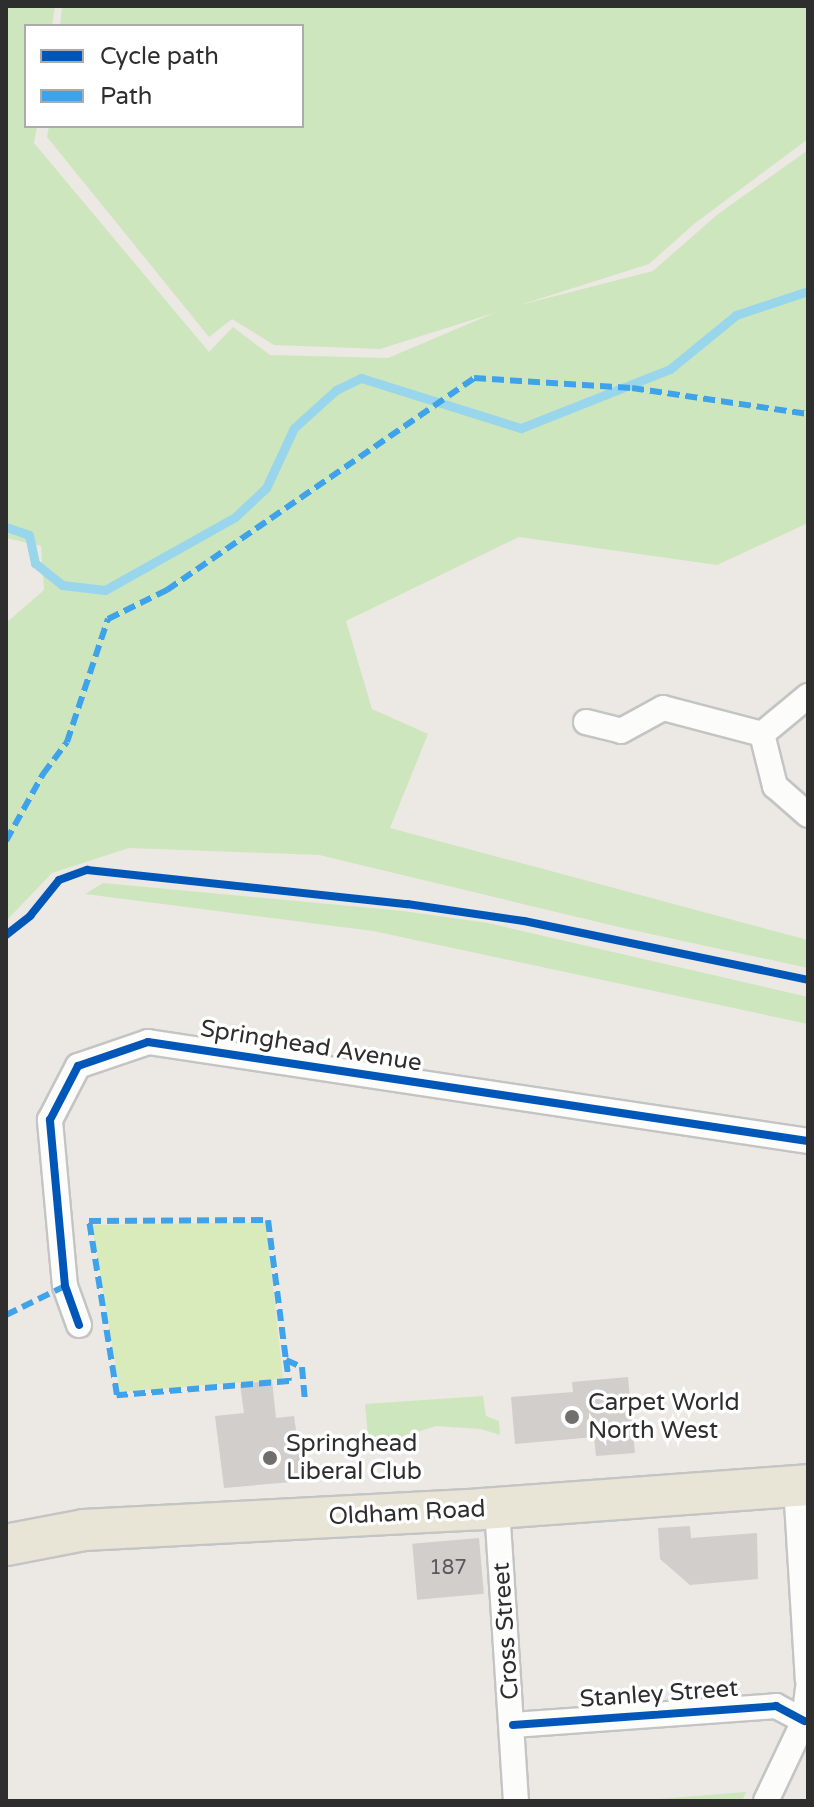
<!DOCTYPE html>
<html>
<head>
<meta charset="utf-8">
<style>
  body { margin:0 }
  #map { position:relative; width:814px; height:1807px; overflow:hidden; background:#ece8e4; font-family:"Varela Round",sans-serif }
  div>[style] { position:absolute }
  .green>* { inset:0; background:#cee6be }
  .pitch>* { inset:0; background:#d9eabb }
  .stream>* { height:9px; margin:-4.5px; padding:0 4.5px; transform-origin:4.5px; border-radius:4.5px; background:#99d6ec }
  .building>* { inset:0; background:#d1cecb; transform-origin:0 0 }
  .roads { filter:drop-shadow(2px 0 #c5c4c5) drop-shadow(-2px 0 #c5c4c5) drop-shadow(0 2px #c5c4c5) drop-shadow(0 -2px #c5c4c5) }
  .street>* { height:24px; margin:-12px; padding:0 12px; transform-origin:12px; border-radius:12px; background:#fcfcfb }
  .primary>* { height:40px; margin:-20px; padding:0 20px; transform-origin:20px; border-radius:20px; background:#e8e4d6 }
  .quiet>* { height:6px; margin-top:-3px; transform-origin:0; background:repeating-linear-gradient(90deg,#3ea3eb 0 12px,transparent 0 18px) }
  .cycleway>* { height:8px; margin:-4px; padding:0 4px; transform-origin:4px; border-radius:4px; background:#0057b8 }
  .dots>* { width:22px; height:22px; translate:-50% -50%; box-sizing:border-box; border:4px solid #fff; border-radius:50% }
  span { translate:-50% -50%; white-space:nowrap; text-align:center; line-height:1.15; -webkit-text-stroke:7px #fff; paint-order:stroke }
  .number-label { font-size:20px; color:#585857 }
  .number-label span { -webkit-text-stroke-width:0 }
  .street-label { font-size:24px; color:#2e2e2e }
  .poi-label { font-size:24px; color:#2e2e2e }
  .left { translate:0 -50%; text-align:left }
  .frame { position:absolute; inset:0; border:8px solid #2e2e2e; pointer-events:none }
  .legend { position:absolute; left:24px; top:24px; width:280px; height:104px; box-sizing:border-box; background:#fff; border:2px solid #ababab; margin:0; padding:10px 14px; list-style:none; font-size:24px; color:#2e2e2e }
  .legend li { display:flex; align-items:center; gap:16px; height:40px }
  .legend b { width:40px; border:2px solid #ababab }
</style>
</head>
<body>
<div id="map">
  <div class="green">
    <div style="clip-path:polygon(6px 6px,55px 6px,52px 26px,26px 26px,26px 126px,37px 126px,34px 143px,209px 352px,233px 327px,270px 355px,388px 358px,494px 313px,380px 349px,274px 345px,232px 319px,209px 337px,47px 137px,49px 126px,302px 126px,302px 26px,60px 26px,62px 6px,808px 6px,808px 139px,694px 224px,649px 264px,520px 305px,653px 271px,718px 214px,808px 150px,808px 523px,717px 565px,519px 537px,346px 621px,372px 709px,428px 734px,390px 828px,808px 940px,808px 968px,623px 928px,319px 855px,129px 848px,52px 873px,6px 921px,6px 623px,44px 590px,41px 546px,6px 538px)"></div>
    <div style="clip-path:polygon(103px 883px,403px 911px,488px 923px,808px 997px,808px 1024px,373px 931px,85px 894px)"></div>
    <div style="clip-path:polygon(483px 1396px,486px 1416px,499px 1421px,500px 1435px,481px 1429px,436px 1426px,369px 1447px,365px 1404px)"></div>
    <div style="clip-path:polygon(746px 1792px,742px 1801px,633px 1801px)"></div>
  </div>
  <div class="pitch">
    <div style="clip-path:polygon(266px 1222px,283px 1379px,120px 1392px,92px 1225px)"></div>
  </div>
  <div class="stream">
    <div style="left:6px;top:527px;width:24px;rotate:19deg"></div>
    <div style="left:29px;top:535px;width:29px;rotate:78deg"></div>
    <div style="left:35px;top:563px;width:35px;rotate:39deg"></div>
    <div style="left:62px;top:585px;width:43px;rotate:6.6deg"></div>
    <div style="left:105px;top:590px;width:149px;rotate:-29.3deg"></div>
    <div style="left:235px;top:517px;width:42px;rotate:-43.1deg"></div>
    <div style="left:266px;top:488px;width:66px;rotate:-65deg"></div>
    <div style="left:294px;top:428px;width:57px;rotate:-42.1deg"></div>
    <div style="left:336px;top:390px;width:28px;rotate:-26deg"></div>
    <div style="left:361px;top:378px;width:168px;rotate:17.4deg"></div>
    <div style="left:521px;top:428px;width:160px;rotate:-21.6deg"></div>
    <div style="left:670px;top:369px;width:85px;rotate:-39.3deg"></div>
    <div style="left:736px;top:315px;width:76px;rotate:-18.4deg"></div>
  </div>
  <div class="building">
    <div style="clip-path:polygon(628px 1377px,635px 1453px,596px 1456px,594px 1437px,515px 1444px,511px 1397px,573px 1392px,572px 1382px)"></div>
    <div style="clip-path:polygon(272px 1380px,276px 1418px,294px 1416px,303px 1481px,224px 1488px,215px 1416px,244px 1413px,240px 1384px)"></div>
    <div style="clip-path:polygon(690px 1526px,691px 1538px,757px 1533px,758px 1579px,690px 1585px,660px 1559px,658px 1528px)"></div>
    <div style="left:479px;top:1538px;width:56px;height:67px;rotate:85deg"></div>
  </div>
  <div class="roads">
    <div class="street">
      <div style="left:586px;top:722px;width:36px;rotate:14deg"></div>
      <div style="left:621px;top:731px;width:48px;rotate:-28.7deg"></div>
      <div style="left:663px;top:708px;width:102px;rotate:14.7deg"></div>
      <div style="left:762px;top:734px;width:54px;rotate:76deg"></div>
      <div style="left:775px;top:786px;width:44px;rotate:41.3deg"></div>
      <div style="left:762px;top:734px;width:60px;rotate:-39.6deg"></div>
      <div style="left:79px;top:1325px;width:41px;rotate:-109.7deg"></div>
      <div style="left:65px;top:1286px;width:167px;rotate:-95.2deg"></div>
      <div style="left:50px;top:1120px;width:61px;rotate:-62.6deg"></div>
      <div style="left:78px;top:1066px;width:74px;rotate:-18.9deg"></div>
      <div style="left:148px;top:1042px;width:667px;rotate:8.53deg"></div>
      <div style="left:796px;top:1486px;width:194px;rotate:86.5deg"></div>
      <div style="left:497px;top:1508px;width:294px;rotate:86.3deg"></div>
      <div style="left:513px;top:1725px;width:264px;rotate:-4.1deg"></div>
      <div style="left:776px;top:1706px;width:32px;rotate:28deg"></div>
      <div style="left:766px;top:1801px;width:89px;rotate:-64.6deg"></div>
      <div style="left:804px;top:1721px;width:33px;rotate:-83deg"></div>
    </div>
    <div class="primary">
      <div style="left:6px;top:1545px;width:79px;rotate:-10.9deg"></div>
      <div style="left:84px;top:1530px;width:399px;rotate:-3deg"></div>
      <div style="left:482px;top:1509px;width:327px;rotate:-4.2deg"></div>
    </div>
  </div>
  <div class="quiet">
    <div style="left:6px;top:841px;width:77px;rotate:-61.1deg"></div>
    <div style="left:43px;top:774px;width:40px;rotate:-53deg"></div>
    <div style="left:67px;top:742px;width:130px;rotate:-71.6deg"></div>
    <div style="left:108px;top:619px;width:66px;rotate:-26.2deg"></div>
    <div style="left:167px;top:590px;width:373px;rotate:-34.6deg"></div>
    <div style="left:474px;top:378px;width:158px;rotate:3.6deg"></div>
    <div style="left:632px;top:388px;width:178px;rotate:8.4deg"></div>
    <div style="left:6px;top:1315px;width:66px;rotate:-26.2deg"></div>
    <div style="left:286px;top:1360px;width:21px;rotate:82deg"></div>
    <div style="left:289px;top:1381px;width:173px;rotate:175.3deg"></div>
    <div style="left:117px;top:1395px;width:176px;rotate:-99.1deg"></div>
    <div style="left:89px;top:1221px;width:179px;rotate:-0.3deg"></div>
    <div style="left:268px;top:1220px;width:141px;rotate:82.7deg"></div>
    <div style="left:286px;top:1360px;width:17px;rotate:24deg"></div>
    <div style="left:302px;top:1367px;width:35px;rotate:85deg"></div>
    <div style="left:407px;top:1436px;width:16px;rotate:79deg"></div>
  </div>
  <div class="cycleway">
    <div style="left:6px;top:935px;width:31px;rotate:-38deg"></div>
    <div style="left:30px;top:916px;width:46px;rotate:-51.1deg"></div>
    <div style="left:59px;top:880px;width:30px;rotate:-20deg"></div>
    <div style="left:87px;top:870px;width:322px;rotate:6.1deg"></div>
    <div style="left:407px;top:904px;width:118px;rotate:8.3deg"></div>
    <div style="left:524px;top:921px;width:290px;rotate:11.7deg"></div>
    <div style="left:79px;top:1325px;width:41px;rotate:-109.7deg"></div>
    <div style="left:65px;top:1286px;width:167px;rotate:-95.2deg"></div>
    <div style="left:50px;top:1120px;width:61px;rotate:-62.6deg"></div>
    <div style="left:78px;top:1066px;width:74px;rotate:-18.9deg"></div>
    <div style="left:148px;top:1042px;width:667px;rotate:8.53deg"></div>
    <div style="left:513px;top:1725px;width:264px;rotate:-4.1deg"></div>
    <div style="left:776px;top:1706px;width:32px;rotate:28deg"></div>
  </div>
  <div class="dots">
    <div style="left:572px;top:1417px;background:#706f6e"></div>
    <div style="left:270px;top:1458px;background:#706f6e"></div>
  </div>
  <div class="number-label">
    <span style="left:448px;top:1568px">187</span>
  </div>
  <div class="street-label">
    <span style="left:311px;top:1046px;rotate:9deg">Springhead Avenue</span>
    <span style="left:407px;top:1513px;rotate:-3deg">Oldham Road</span>
    <span style="left:506px;top:1631px;rotate:-94deg">Cross Street</span>
    <span style="left:659px;top:1694px;rotate:-4deg">Stanley Street</span>
  </div>
  <div class="poi-label">
    <span class="left" style="left:588px;top:1417px">Carpet World<br>North West</span>
    <span class="left" style="left:286px;top:1458px">Springhead<br>Liberal Club</span>
  </div>
  <div class="frame"></div>
  <ul class="legend">
  <li><b style="height:10px;background:#0057b8"></b>Cycle path</li>
  <li><b style="height:10px;background:#3ea3eb"></b>Path</li>
  </ul>
</div>
</body>
</html>
